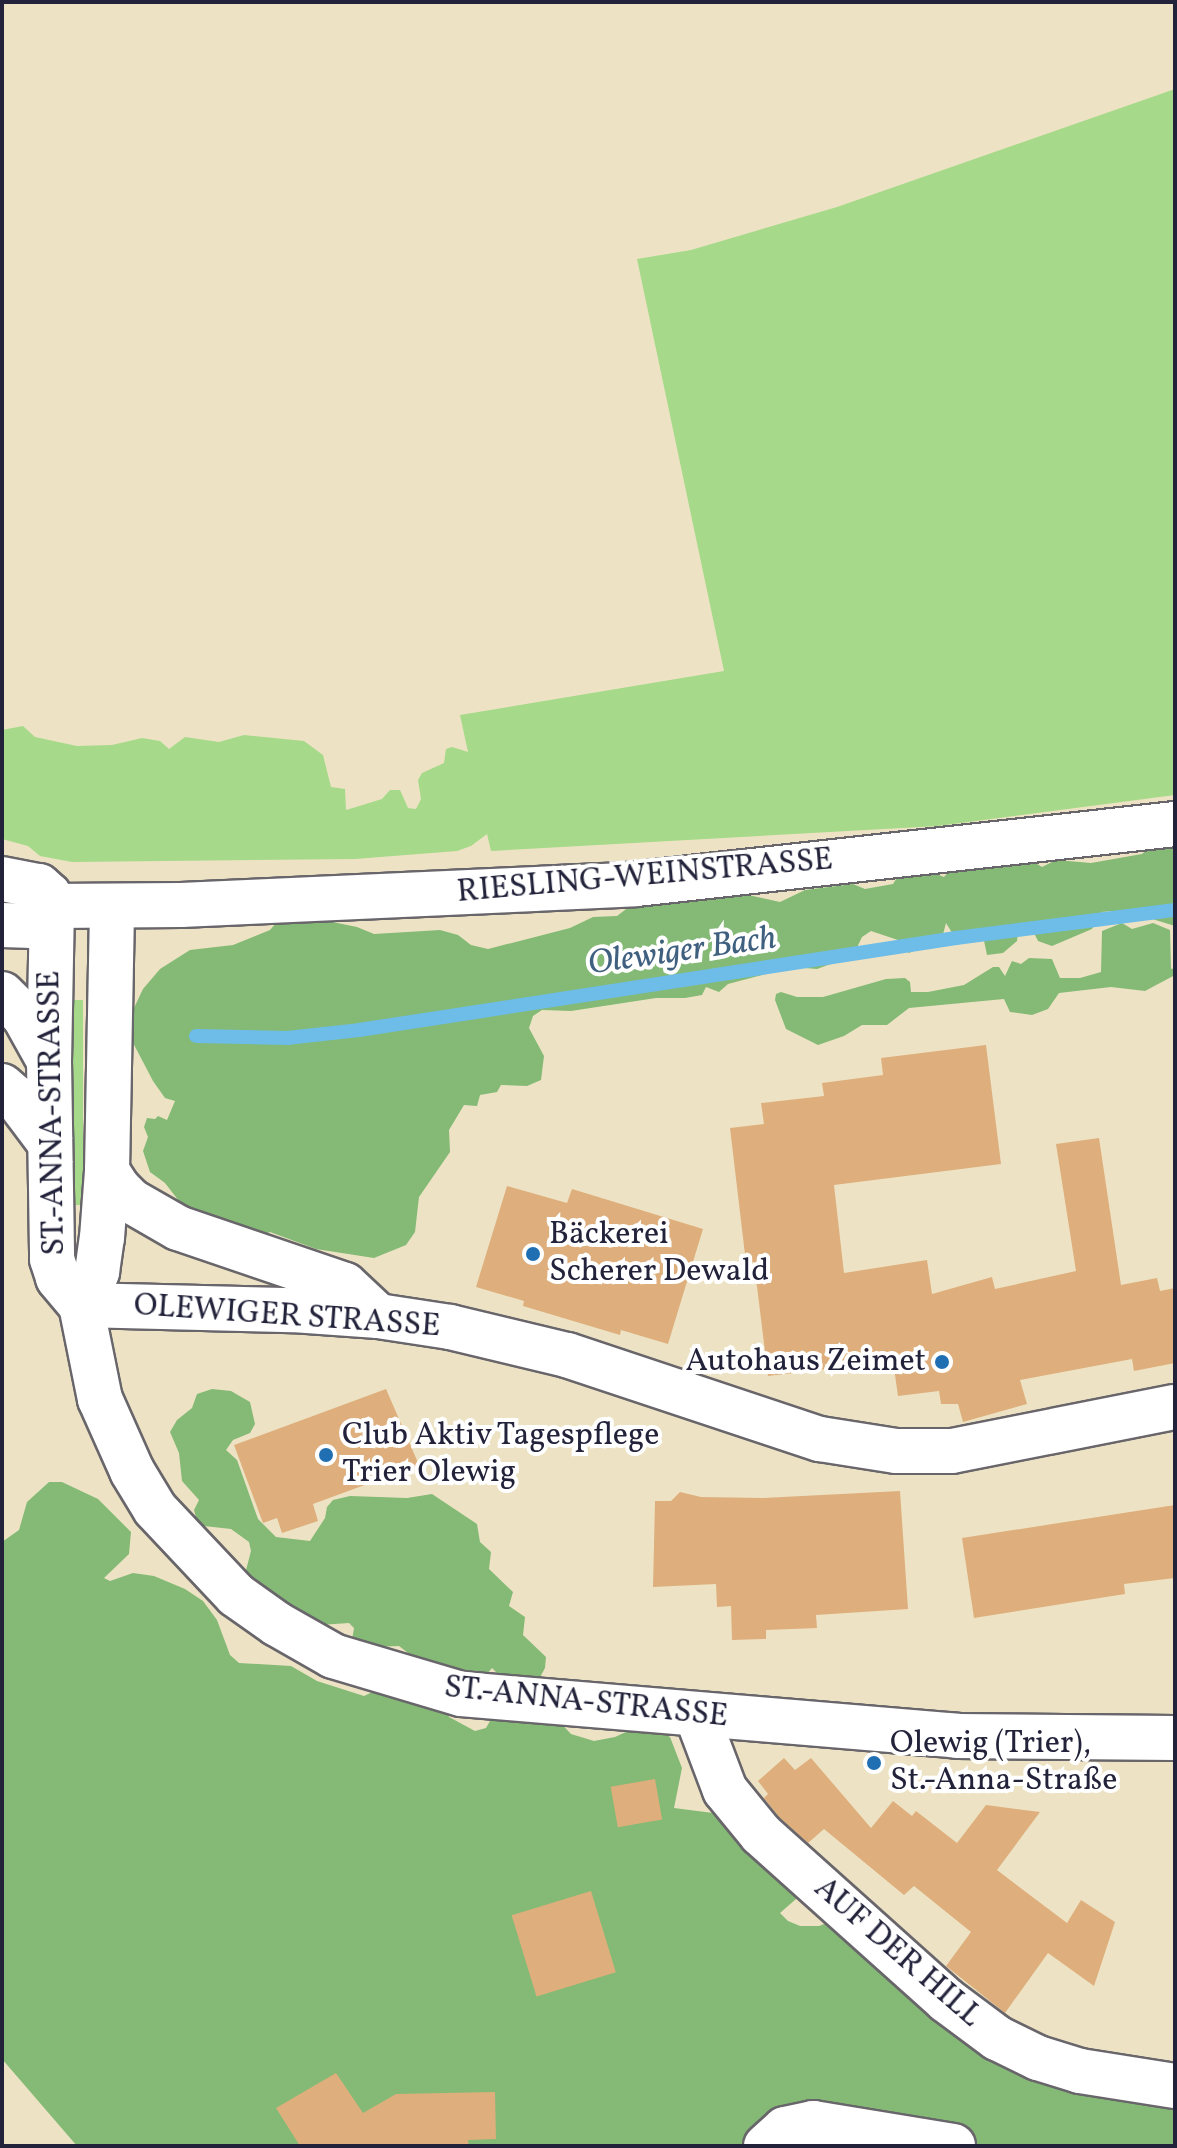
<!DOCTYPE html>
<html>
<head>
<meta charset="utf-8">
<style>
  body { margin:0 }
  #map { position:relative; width:1177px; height:2148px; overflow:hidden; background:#ede3c4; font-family:Vollkorn,serif }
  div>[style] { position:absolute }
  .green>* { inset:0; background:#a6da8a; transform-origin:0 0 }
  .forest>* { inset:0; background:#84ba76 }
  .stream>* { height:14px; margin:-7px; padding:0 7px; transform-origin:7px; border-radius:7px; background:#6dbde8 }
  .building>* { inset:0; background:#deaf7c; transform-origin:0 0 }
  .roads { filter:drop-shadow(2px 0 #69666b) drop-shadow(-2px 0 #69666b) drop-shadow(0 2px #69666b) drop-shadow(0 -2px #69666b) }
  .minor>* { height:44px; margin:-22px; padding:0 22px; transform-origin:22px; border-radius:22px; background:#fff }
  .major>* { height:44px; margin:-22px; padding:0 22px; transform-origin:22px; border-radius:22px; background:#fff }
  .dots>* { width:22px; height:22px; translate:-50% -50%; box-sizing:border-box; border:4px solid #fff; border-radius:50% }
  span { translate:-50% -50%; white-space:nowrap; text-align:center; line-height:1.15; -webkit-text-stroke:8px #fff; paint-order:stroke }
  .street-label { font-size:32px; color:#22223b }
  .poi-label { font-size:32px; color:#22223b }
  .left { translate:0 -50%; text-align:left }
  .right { translate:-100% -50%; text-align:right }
  .water-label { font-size:34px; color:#406080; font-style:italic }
  .frame { position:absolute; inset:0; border:4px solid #22223b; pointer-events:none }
</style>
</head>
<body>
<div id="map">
  <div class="green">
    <div style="clip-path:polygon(1175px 89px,1175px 795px,938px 826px,491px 851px,487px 834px,471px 846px,457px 851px,355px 859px,72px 862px,40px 856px,28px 846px,2px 839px,2px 730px,7px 729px,23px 726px,35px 737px,77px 746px,112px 745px,142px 738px,160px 741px,169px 749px,185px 737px,219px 742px,244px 735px,304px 741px,323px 755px,331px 787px,345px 789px,346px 810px,382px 799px,390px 790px,400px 790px,408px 808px,416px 809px,421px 799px,418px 780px,422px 773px,444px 763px,446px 749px,452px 747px,468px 752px,460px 715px,724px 671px,637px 259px,691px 250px,837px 207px)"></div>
    <div style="left:69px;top:1000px;width:14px;height:205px"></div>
  </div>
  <div class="forest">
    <div style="clip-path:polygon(1175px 835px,1175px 926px,1149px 918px,1147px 909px,1142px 908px,1139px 917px,1131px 918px,1112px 911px,1102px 912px,1092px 929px,1052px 946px,1038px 941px,1029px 923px,1018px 932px,1017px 941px,1003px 953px,987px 955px,983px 936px,966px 940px,954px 936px,946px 923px,940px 946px,920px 948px,909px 953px,901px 946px,901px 941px,871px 931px,862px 937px,853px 956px,817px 969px,792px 967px,728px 984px,719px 992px,706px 987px,702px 995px,685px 998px,656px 998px,571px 1011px,542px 1010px,533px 1016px,529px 1028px,544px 1056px,541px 1080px,527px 1086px,501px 1085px,497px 1092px,480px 1095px,477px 1106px,464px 1105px,449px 1130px,450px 1152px,419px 1197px,415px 1232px,406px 1245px,374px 1258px,316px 1249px,270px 1232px,248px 1242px,172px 1211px,179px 1201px,165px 1183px,150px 1172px,143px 1151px,148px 1137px,144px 1127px,147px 1118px,155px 1119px,158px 1116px,167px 1120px,175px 1101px,165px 1098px,153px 1081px,131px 1039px,133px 1010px,143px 989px,160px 969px,190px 950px,233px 945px,270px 930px,277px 922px,303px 916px,357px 927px,374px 934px,440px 930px,458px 935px,471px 945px,488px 949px,570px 928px,593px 917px,617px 916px,634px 903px,703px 901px,735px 892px,780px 902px,805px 890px,853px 884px,865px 889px,893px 884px,900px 873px,914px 865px,944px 877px,962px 857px,1015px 851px,1042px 867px,1056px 860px,1091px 863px,1142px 854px,1155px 843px)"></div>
    <div style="clip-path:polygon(1122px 923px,1132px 929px,1153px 923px,1170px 930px,1171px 969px,1175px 968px,1175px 975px,1145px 991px,1111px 987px,1059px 993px,1048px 1009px,1032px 1015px,1010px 1012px,1004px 999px,909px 1008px,887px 1025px,862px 1025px,844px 1036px,818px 1045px,786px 1029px,775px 1000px,776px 994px,781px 992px,797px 997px,823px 997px,886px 979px,905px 978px,910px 982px,911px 992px,928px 992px,964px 985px,993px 967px,999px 967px,1005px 976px,1012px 961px,1021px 964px,1029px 958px,1052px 959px,1060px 978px,1080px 978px,1101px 972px,1102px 931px)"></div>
    <div style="clip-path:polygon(212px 1389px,231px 1391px,250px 1402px,255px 1424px,250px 1433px,233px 1440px,226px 1450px,237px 1460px,258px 1519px,276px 1537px,310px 1541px,325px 1518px,327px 1507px,333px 1500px,350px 1496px,407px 1498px,432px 1494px,477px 1524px,480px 1542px,491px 1552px,489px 1569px,513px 1592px,509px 1606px,525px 1617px,523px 1635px,546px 1657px,545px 1668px,538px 1681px,500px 1676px,492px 1668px,487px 1674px,471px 1677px,416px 1659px,399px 1646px,372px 1647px,352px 1640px,354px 1628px,349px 1623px,305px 1626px,245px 1574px,251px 1551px,249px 1542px,231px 1529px,204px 1526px,197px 1521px,194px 1510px,199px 1500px,182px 1481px,179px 1453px,170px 1432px,177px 1420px,192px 1408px,197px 1394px)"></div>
    <div style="clip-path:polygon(49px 1482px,62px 1482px,98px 1499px,131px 1532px,129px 1554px,104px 1578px,110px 1581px,133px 1573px,154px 1576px,185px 1589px,203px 1601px,217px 1620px,230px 1655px,239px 1663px,291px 1666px,317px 1681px,364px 1696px,381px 1688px,442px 1700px,449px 1717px,475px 1731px,486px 1728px,494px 1714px,554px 1716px,571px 1734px,594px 1741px,615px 1737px,641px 1725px,659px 1730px,670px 1737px,682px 1768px,674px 1808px,713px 1813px,796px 1887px,796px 1899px,780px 1913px,788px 1921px,800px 1926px,819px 1926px,837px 1919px,950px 1999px,1175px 2093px,1175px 2146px,77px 2146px,2px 2059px,2px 1542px,19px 1530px,27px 1502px)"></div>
  </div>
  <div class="stream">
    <div style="left:196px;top:1036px;width:91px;rotate:1.3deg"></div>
    <div style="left:287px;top:1038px;width:72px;rotate:-6.3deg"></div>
    <div style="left:359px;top:1030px;width:604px;rotate:-8.76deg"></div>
    <div style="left:956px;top:938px;width:221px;rotate:-7.3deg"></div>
  </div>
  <div class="building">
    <div style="clip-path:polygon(986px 1045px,1001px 1164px,834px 1185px,844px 1273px,927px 1260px,932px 1294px,992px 1277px,995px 1289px,1076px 1271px,1056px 1144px,1099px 1138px,1121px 1285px,1157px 1278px,1160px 1291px,1175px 1288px,1175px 1363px,1134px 1371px,1132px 1359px,1020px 1380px,1027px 1404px,963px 1422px,958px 1404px,941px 1404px,939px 1391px,898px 1396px,893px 1361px,768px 1376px,754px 1262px,746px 1263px,730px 1128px,764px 1124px,761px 1103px,824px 1096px,822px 1083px,883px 1075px,881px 1058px)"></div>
    <div style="clip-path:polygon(507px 1186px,567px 1203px,572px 1189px,703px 1229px,668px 1344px,621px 1330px,620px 1335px,523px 1306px,524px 1301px,476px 1287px)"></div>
    <div style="clip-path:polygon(386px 1389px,419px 1465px,313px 1504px,318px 1521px,282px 1533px,277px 1518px,263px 1523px,234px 1445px)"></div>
    <div style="clip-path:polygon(900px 1491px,908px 1609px,816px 1615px,817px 1628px,766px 1630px,766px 1639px,732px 1640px,731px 1606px,717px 1607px,716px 1584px,653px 1587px,655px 1501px,671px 1501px,680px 1492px,701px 1497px,763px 1498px)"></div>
    <div style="clip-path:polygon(1175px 1505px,1175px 1578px,1124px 1584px,1125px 1594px,974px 1618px,962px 1538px)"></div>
    <div style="clip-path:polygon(784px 1758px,795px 1770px,811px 1758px,871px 1828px,893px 1801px,912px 1816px,916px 1811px,957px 1843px,986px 1805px,1040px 1812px,997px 1870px,1067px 1923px,1081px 1900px,1115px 1922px,1094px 1986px,1048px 1953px,1005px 2013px,946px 1966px,971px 1932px,914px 1886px,904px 1895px,824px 1829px,808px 1843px,779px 1817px,764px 1798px,768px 1794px,758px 1781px)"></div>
    <div style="left:655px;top:1779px;width:41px;height:45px;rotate:80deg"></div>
    <div style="left:591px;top:1891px;width:85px;height:83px;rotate:73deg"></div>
    <div style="clip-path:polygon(336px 2073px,363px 2113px,396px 2094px,495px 2092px,496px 2139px,468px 2140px,469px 2146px,300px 2146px,276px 2108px)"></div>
  </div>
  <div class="roads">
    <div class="minor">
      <div style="left:52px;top:906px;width:155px;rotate:91.1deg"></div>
      <div style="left:49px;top:1061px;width:198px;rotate:89.1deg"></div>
      <div style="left:52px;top:1259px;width:20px;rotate:72deg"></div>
      <div style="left:58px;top:1278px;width:35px;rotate:50deg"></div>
      <div style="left:81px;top:1305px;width:96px;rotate:78.6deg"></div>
      <div style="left:100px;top:1399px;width:79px;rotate:66deg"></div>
      <div style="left:132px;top:1471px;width:44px;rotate:58.8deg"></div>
      <div style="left:155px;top:1509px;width:118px;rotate:46.7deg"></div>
      <div style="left:236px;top:1595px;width:50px;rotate:35.3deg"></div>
      <div style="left:277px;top:1624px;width:64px;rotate:29.7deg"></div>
      <div style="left:333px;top:1656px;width:134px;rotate:16.5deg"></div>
      <div style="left:461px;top:1694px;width:498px;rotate:4.8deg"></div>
      <div style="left:957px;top:1736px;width:218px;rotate:0.5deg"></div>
      <div style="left:2px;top:994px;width:31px;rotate:45deg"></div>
      <div style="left:24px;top:1016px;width:51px;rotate:60.9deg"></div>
      <div style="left:107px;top:1171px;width:20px;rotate:57deg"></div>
      <div style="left:118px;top:1188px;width:18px;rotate:45deg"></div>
      <div style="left:131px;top:1201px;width:54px;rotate:29.9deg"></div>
      <div style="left:178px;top:1228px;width:176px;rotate:18.8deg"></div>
      <div style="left:345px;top:1285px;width:45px;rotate:43.2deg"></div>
      <div style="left:81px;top:1305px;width:212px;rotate:1.4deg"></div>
      <div style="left:293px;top:1310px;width:85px;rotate:4deg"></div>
      <div style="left:378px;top:1316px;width:73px;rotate:8.7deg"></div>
      <div style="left:450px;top:1327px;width:120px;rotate:13.5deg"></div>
      <div style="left:567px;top:1355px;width:267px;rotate:18.4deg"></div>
      <div style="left:820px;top:1439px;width:77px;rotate:9deg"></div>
      <div style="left:896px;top:1451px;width:56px"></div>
      <div style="left:952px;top:1451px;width:227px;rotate:-11.2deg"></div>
      <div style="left:81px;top:1305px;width:37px;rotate:-64deg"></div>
      <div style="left:97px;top:1272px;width:34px;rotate:-82deg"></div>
      <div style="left:102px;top:1238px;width:67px;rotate:-85.7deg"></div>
      <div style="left:107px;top:1171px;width:265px;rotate:-88.9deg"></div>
      <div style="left:697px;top:1716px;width:79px;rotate:69.3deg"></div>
      <div style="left:725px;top:1790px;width:57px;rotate:50.7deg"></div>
      <div style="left:761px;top:1834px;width:249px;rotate:41.9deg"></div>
      <div style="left:946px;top:2000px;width:64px;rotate:36.7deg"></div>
      <div style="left:997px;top:2038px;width:46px;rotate:26deg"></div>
      <div style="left:1038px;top:2058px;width:44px;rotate:17.2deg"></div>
      <div style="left:1080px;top:2071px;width:96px;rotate:9deg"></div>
      <div style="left:766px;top:2146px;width:25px;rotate:-42deg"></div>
      <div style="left:785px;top:2129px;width:29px;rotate:-12deg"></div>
      <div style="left:813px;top:2123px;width:142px;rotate:9.3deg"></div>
    </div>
    <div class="major">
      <div style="left:2px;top:879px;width:38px;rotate:11deg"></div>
      <div style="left:39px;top:886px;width:13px;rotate:42deg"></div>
      <div style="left:49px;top:895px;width:11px;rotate:75deg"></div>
      <div style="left:52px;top:906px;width:28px;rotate:134deg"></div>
      <div style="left:33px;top:926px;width:31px;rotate:-178deg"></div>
      <div style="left:52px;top:906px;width:129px;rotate:-0.4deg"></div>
      <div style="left:181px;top:905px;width:455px;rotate:-2.6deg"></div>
      <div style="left:636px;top:884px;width:542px;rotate:-6.35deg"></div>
      <div style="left:2px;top:1086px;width:18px;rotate:41deg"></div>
      <div style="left:16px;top:1098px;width:55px;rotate:53.1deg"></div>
    </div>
  </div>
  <div class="dots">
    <div style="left:533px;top:1254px;background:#1f6fb2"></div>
    <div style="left:942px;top:1362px;background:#1f6fb2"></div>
    <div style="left:326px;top:1455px;background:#1f6fb2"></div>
    <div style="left:874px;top:1763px;background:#1f6fb2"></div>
  </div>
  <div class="street-label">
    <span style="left:645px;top:877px;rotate:-5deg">RIESLING-WEINSTRASSE</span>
    <span style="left:53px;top:1113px;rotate:-91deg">ST.-ANNA-STRASSE</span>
    <span style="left:287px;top:1317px;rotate:4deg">OLEWIGER STRASSE</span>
    <span style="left:586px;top:1703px;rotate:6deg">ST.-ANNA-STRASSE</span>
    <span style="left:897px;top:1953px;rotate:41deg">AUF DER HILL</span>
  </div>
  <div class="poi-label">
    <span class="left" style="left:549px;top:1254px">Bäckerei<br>Scherer Dewald</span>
    <span class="right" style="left:926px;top:1362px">Autohaus Zeimet</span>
    <span class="left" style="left:342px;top:1455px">Club Aktiv Tagespflege<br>Trier Olewig</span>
    <span class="left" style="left:890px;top:1763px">Olewig (Trier),<br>St.-Anna-Straße</span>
  </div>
  <div class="water-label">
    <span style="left:682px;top:952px;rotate:-8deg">Olewiger Bach</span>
  </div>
  <div class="frame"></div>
</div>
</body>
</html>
